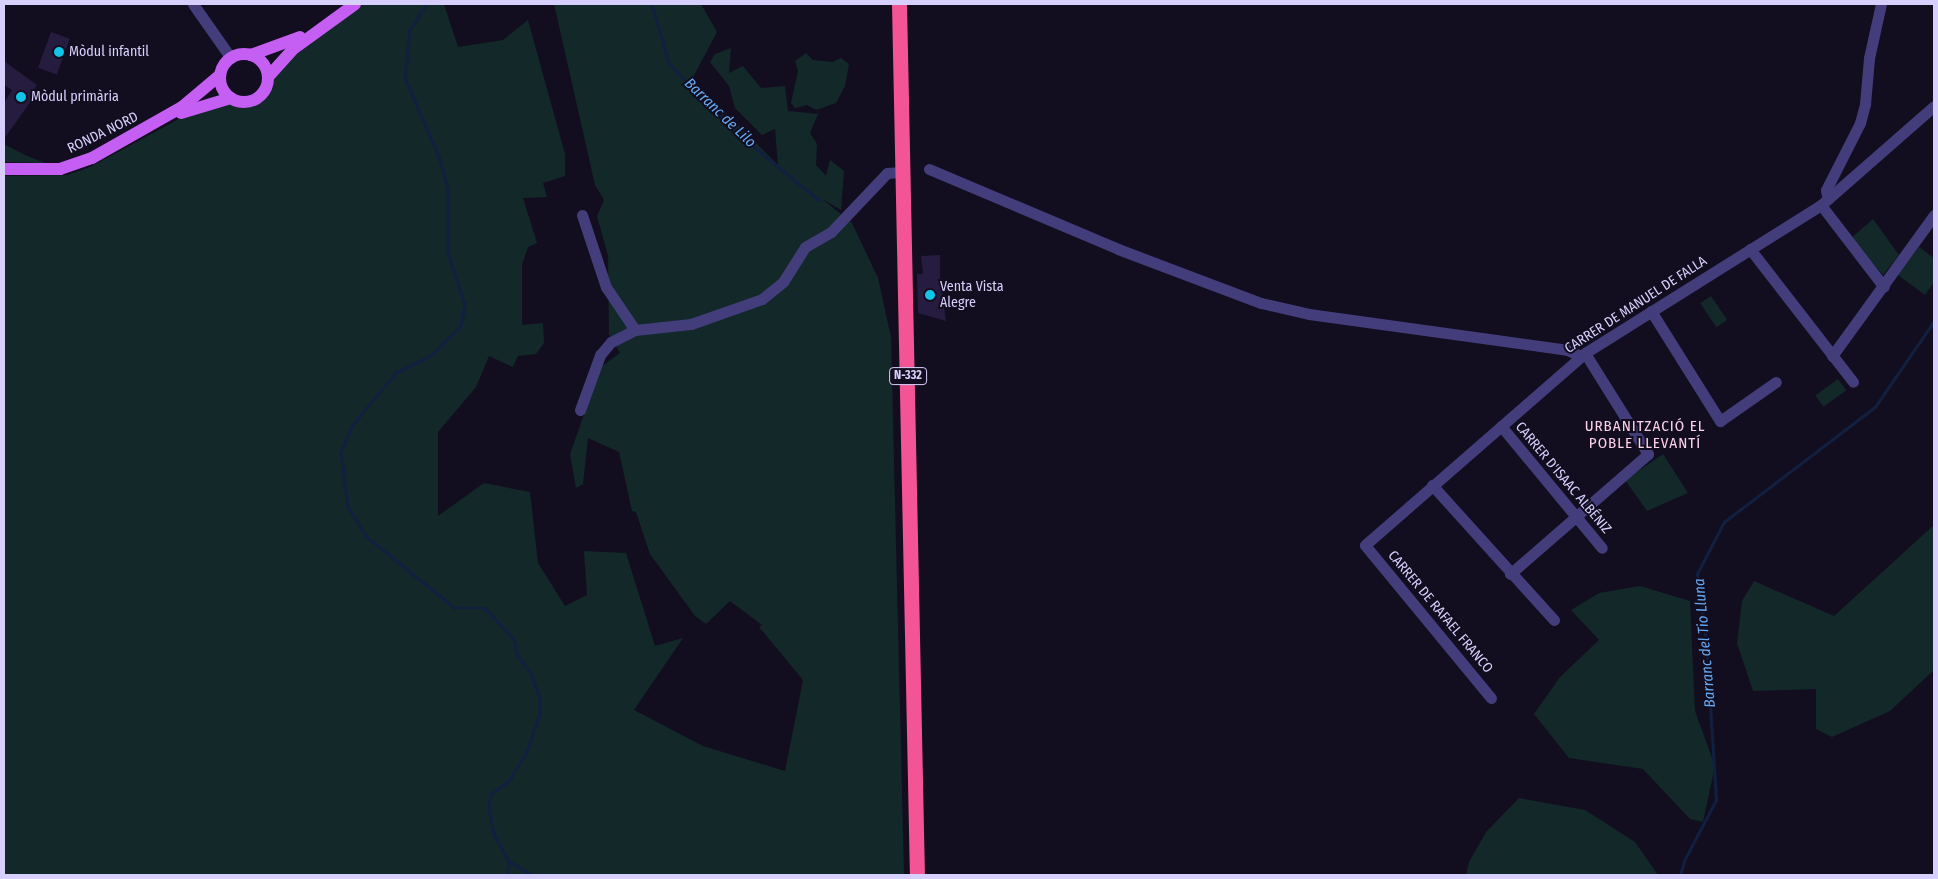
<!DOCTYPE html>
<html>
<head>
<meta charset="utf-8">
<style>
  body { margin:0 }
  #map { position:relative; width:1938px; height:879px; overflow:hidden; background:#120e20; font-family:"Fira Sans Condensed",sans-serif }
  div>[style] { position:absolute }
  .green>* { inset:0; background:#122829; transform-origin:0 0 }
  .stream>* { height:2.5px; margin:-1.25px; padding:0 1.25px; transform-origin:1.25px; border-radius:1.25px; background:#112041 }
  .building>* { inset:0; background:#251c3f; transform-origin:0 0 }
  .minor>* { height:11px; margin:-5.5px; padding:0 5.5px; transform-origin:5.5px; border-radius:5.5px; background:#433d7b }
  .major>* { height:12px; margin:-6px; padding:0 6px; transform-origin:6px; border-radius:6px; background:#c55ff4 }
  .major>.ring { margin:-6px; padding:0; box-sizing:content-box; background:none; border:12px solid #c55ff4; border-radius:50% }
  .highway>* { height:15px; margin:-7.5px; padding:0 7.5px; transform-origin:7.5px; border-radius:7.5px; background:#f35496 }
  .dots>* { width:14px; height:14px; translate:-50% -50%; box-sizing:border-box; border:2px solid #120e20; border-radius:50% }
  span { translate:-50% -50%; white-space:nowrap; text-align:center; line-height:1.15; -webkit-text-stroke:4px #120e20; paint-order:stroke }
  .shield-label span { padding:1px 4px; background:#120e20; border:1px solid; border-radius:4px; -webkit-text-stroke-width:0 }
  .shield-label { font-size:12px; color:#d8d0fc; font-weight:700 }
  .poi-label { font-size:14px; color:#d8d0fc }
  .left { translate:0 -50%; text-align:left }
  .street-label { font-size:14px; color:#d8d0fc }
  .water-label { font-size:15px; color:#66a9f4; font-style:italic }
  .neighbourhood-label { font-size:15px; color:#fcd2ea; letter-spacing:1px }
  .frame { position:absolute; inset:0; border:5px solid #d8d0fc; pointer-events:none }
</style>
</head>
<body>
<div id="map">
  <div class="green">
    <div style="clip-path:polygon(363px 4px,444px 4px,458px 47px,503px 40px,528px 20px,565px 154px,565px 176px,543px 183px,547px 197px,523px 198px,537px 243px,528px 247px,522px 265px,522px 325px,543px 323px,544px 343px,536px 354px,518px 356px,513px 367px,489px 356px,476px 387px,438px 432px,438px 516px,484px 483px,530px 492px,538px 563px,565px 606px,587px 595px,584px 551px,626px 553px,655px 646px,683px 638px,634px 710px,703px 746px,785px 771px,803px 680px,759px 627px,762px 625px,730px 601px,706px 624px,695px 616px,650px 554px,636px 512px,632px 511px,619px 452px,588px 438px,583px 484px,576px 488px,570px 454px,601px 367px,620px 353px,609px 334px,608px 256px,597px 216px,604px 200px,595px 185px,554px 4px,701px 4px,717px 32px,692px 79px,778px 165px,775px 129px,762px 135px,735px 108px,729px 86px,710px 62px,715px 54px,731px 48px,729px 73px,743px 66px,761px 88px,785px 86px,788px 111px,818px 114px,810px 133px,817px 144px,816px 165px,826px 176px,830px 160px,844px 171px,841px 210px,822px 199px,852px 223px,878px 278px,891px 337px,904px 875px,4px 875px,4px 176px,67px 175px,90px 167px,188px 114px,228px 104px,248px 107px,259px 103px,284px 64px)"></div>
    <div style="clip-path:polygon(806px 53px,813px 60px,833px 62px,841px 58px,849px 64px,845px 86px,836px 103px,816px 110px,807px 105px,795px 108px,791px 103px,798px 71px,795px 61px)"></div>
    <div style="clip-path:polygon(4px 144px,25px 155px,45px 163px,4px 162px)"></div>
    <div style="clip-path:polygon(1873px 219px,1899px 255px,1883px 275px,1850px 239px)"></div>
    <div style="clip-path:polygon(1919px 247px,1934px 258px,1934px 282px,1925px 295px,1898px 275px)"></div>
    <div style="left:1711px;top:296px;width:29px;height:13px;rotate:56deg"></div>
    <div style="left:1838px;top:379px;width:14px;height:28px;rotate:54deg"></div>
    <div style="clip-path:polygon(1663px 454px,1688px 493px,1647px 511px,1625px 480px)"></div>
    <div style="clip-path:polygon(1934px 525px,1934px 670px,1890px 711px,1832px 737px,1816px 729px,1816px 689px,1753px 691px,1737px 643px,1742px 601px,1754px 581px,1834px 616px)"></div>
    <div style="clip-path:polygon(1640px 586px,1690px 601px,1695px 711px,1715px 766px,1703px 822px,1690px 819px,1643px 769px,1569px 758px,1534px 714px,1560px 677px,1599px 640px,1571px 610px,1599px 593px)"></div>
    <div style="clip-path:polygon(1519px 798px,1585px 810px,1635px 842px,1658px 875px,1466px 875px,1469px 862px,1486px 832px)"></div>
  </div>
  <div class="stream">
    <div style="left:427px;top:4px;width:31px;rotate:123deg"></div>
    <div style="left:410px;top:30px;width:47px;rotate:96.1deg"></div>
    <div style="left:405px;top:77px;width:89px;rotate:66.9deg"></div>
    <div style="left:440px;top:159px;width:30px;rotate:75deg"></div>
    <div style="left:448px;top:188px;width:65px;rotate:90deg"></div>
    <div style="left:448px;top:253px;width:54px;rotate:71.6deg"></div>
    <div style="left:465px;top:304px;width:22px;rotate:100deg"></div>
    <div style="left:461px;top:326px;width:42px;rotate:135deg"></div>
    <div style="left:431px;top:356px;width:39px;rotate:154deg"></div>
    <div style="left:396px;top:373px;width:67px;rotate:129.6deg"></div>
    <div style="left:353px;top:425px;width:30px;rotate:114deg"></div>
    <div style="left:341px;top:452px;width:54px;rotate:82.6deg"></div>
    <div style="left:348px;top:506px;width:35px;rotate:59deg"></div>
    <div style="left:366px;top:536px;width:114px;rotate:39deg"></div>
    <div style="left:455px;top:608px;width:30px"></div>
    <div style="left:485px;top:608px;width:42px;rotate:46.9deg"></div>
    <div style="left:514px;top:639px;width:16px;rotate:79deg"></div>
    <div style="left:517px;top:655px;width:21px;rotate:51deg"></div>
    <div style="left:530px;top:671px;width:29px;rotate:70deg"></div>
    <div style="left:540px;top:698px;width:16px;rotate:90deg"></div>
    <div style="left:540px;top:714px;width:42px;rotate:109.3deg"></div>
    <div style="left:526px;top:754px;width:32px;rotate:122deg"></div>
    <div style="left:509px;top:781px;width:23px;rotate:142deg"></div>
    <div style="left:491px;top:795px;width:13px;rotate:99deg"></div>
    <div style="left:489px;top:808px;width:26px;rotate:79deg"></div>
    <div style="left:494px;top:834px;width:31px;rotate:61deg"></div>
    <div style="left:509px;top:861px;width:27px;rotate:31deg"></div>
    <div style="left:652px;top:4px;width:61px;rotate:73.9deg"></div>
    <div style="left:669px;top:63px;width:90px;rotate:46.4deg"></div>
    <div style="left:731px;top:128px;width:114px;rotate:39.3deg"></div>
    <div style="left:507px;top:875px;width:14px;rotate:-82deg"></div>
    <div style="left:1680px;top:875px;width:17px;rotate:-73deg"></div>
    <div style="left:1685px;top:859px;width:67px;rotate:-62.3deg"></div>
    <div style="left:1716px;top:800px;width:159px;rotate:-93.6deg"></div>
    <div style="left:1706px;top:641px;width:68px;rotate:-97.7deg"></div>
    <div style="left:1697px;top:574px;width:59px;rotate:-62.6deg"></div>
    <div style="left:1724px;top:522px;width:190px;rotate:-37.3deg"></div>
    <div style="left:1875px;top:407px;width:104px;rotate:-55.5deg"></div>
  </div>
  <div class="building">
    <div style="left:51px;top:32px;width:20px;height:38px;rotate:20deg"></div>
    <div style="clip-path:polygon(4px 61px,37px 85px,32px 92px,36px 94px,4px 139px,4px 103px,12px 90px,4px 85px)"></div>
    <div style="clip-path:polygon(940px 255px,940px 277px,946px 321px,918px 313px,917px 274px,923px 274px,921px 256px)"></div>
  </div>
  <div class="minor">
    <div style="left:193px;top:4px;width:66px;rotate:54.9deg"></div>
    <div style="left:929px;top:169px;width:205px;rotate:22.9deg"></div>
    <div style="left:1118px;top:249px;width:153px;rotate:20.7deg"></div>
    <div style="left:1261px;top:303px;width:49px;rotate:12.9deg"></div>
    <div style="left:1309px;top:314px;width:260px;rotate:7.9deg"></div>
    <div style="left:1567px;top:350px;width:15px;rotate:23deg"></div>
    <div style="left:1828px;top:199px;width:9px;rotate:-103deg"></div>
    <div style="left:1826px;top:190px;width:75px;rotate:-63.1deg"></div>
    <div style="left:1860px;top:123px;width:20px;rotate:-75deg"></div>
    <div style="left:1865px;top:104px;width:46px;rotate:-85deg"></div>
    <div style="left:1869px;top:58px;width:55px;rotate:-77.5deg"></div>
    <div style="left:1821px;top:205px;width:103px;rotate:52.5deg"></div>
    <div style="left:582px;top:215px;width:76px;rotate:71.6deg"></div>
    <div style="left:606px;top:287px;width:52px;rotate:56deg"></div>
    <div style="left:1750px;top:249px;width:168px;rotate:52.2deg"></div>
    <div style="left:1651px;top:311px;width:130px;rotate:57.9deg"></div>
    <div style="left:1720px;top:421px;width:68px;rotate:-34.9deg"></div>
    <div style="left:1832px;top:356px;width:174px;rotate:-54.1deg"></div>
    <div style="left:580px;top:410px;width:59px;rotate:-70deg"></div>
    <div style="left:600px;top:355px;width:17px;rotate:-50deg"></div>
    <div style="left:611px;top:342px;width:27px;rotate:-27deg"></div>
    <div style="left:635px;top:330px;width:56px;rotate:-6.1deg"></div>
    <div style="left:691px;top:324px;width:75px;rotate:-19.4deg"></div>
    <div style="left:762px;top:299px;width:27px;rotate:-39deg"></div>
    <div style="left:783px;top:282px;width:41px;rotate:-57.8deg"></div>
    <div style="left:805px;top:247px;width:30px;rotate:-30deg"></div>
    <div style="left:831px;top:232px;width:81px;rotate:-46.5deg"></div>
    <div style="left:887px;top:173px;width:16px;rotate:-4deg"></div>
    <div style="left:1501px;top:426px;width:158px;rotate:50.4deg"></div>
    <div style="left:1432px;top:485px;width:182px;rotate:47.9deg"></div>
    <div style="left:1510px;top:574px;width:183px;rotate:-41deg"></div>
    <div style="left:1648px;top:454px;width:119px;rotate:-122deg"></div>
    <div style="left:1491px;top:698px;width:198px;rotate:-129.5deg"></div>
    <div style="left:1365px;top:545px;width:292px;rotate:-41.1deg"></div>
    <div style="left:1585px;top:353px;width:279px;rotate:-32.1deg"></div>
    <div style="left:1821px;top:205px;width:150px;rotate:-41.2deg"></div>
  </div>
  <div class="major">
    <div class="ring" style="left:220px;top:54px;width:36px;height:36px"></div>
    <div style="left:251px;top:55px;width:52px;rotate:-20.2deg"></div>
    <div style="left:268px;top:77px;width:36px;rotate:-48deg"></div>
    <div style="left:292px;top:50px;width:78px;rotate:-36.1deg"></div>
    <div style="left:181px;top:113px;width:52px;rotate:-16.7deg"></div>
    <div style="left:4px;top:169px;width:56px"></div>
    <div style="left:60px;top:169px;width:34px;rotate:-19deg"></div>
    <div style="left:92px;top:158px;width:103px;rotate:-29.5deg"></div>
    <div style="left:182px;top:107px;width:50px;rotate:-40.1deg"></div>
  </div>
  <div class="highway">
    <div style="left:899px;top:4px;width:871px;rotate:88.82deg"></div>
  </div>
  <div class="dots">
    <div style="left:59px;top:52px;background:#10c5e8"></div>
    <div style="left:21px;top:97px;background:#10c5e8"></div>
    <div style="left:930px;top:295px;background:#10c5e8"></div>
  </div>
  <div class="shield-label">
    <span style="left:908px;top:376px">N-332</span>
  </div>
  <div class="poi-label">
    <span class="left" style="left:69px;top:52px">Mòdul infantil</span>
    <span class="left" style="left:31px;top:97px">Mòdul primària</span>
    <span class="left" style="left:940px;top:295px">Venta Vista<br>Alegre</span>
  </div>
  <div class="street-label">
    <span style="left:103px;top:133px;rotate:-26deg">RONDA NORD</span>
    <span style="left:1636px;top:305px;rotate:-33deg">CARRER DE MANUEL DE FALLA</span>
    <span style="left:1563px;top:478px;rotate:50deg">CARRER D'ISAAC ALBÉNIZ</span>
    <span style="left:1440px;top:612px;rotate:50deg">CARRER DE RAFAEL FRANCO</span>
  </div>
  <div class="water-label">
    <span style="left:720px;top:113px;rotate:44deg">Barranc de Lilo</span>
    <span style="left:1705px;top:643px;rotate:-95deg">Barranc del Tio Lluna</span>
  </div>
  <div class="neighbourhood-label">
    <span style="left:1645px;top:435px">URBANITZACIÓ EL<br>POBLE LLEVANTÍ</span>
  </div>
  <div class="frame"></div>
</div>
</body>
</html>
